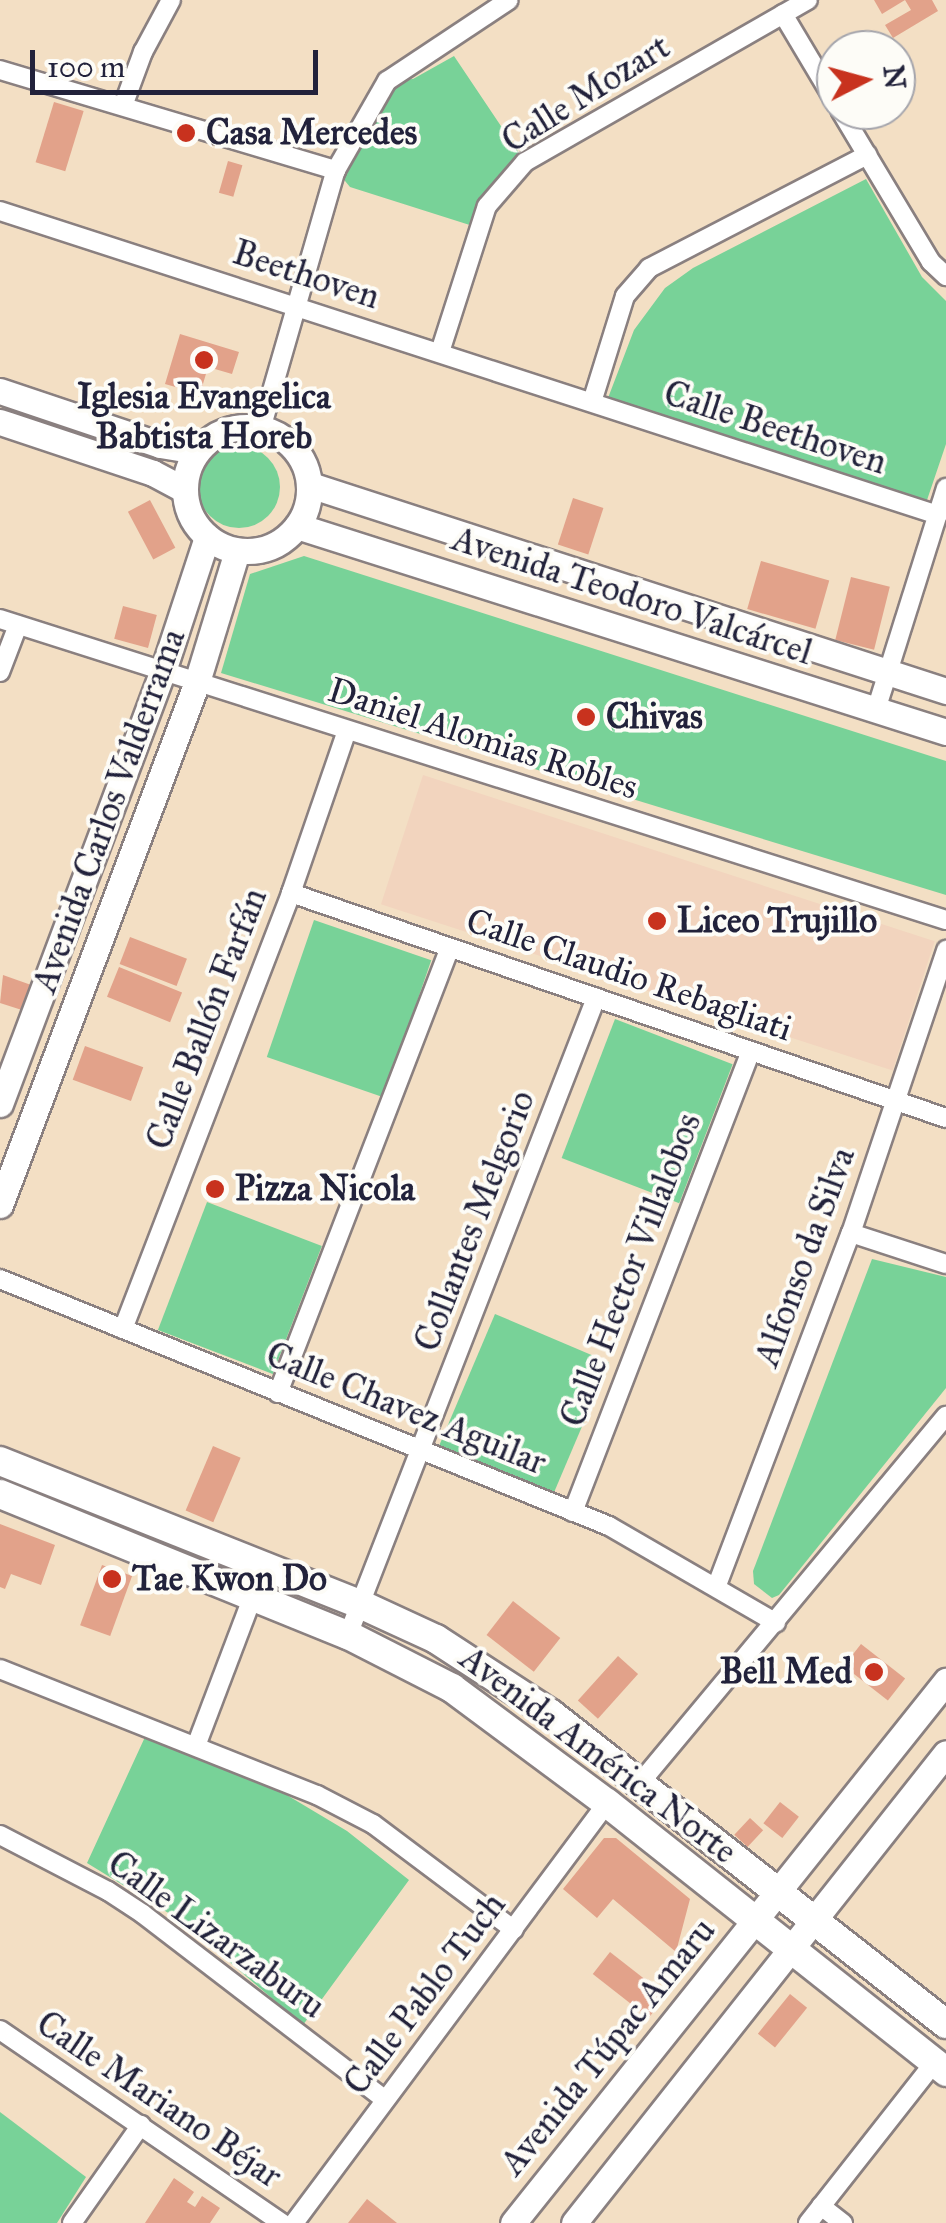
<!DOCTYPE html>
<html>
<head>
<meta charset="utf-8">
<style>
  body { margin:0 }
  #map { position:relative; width:946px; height:2223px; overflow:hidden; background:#f3dfc4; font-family:"IM FELL Great Primer",serif }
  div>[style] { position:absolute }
  .built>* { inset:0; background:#f2d4be; transform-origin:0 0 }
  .green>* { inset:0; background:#78d298; transform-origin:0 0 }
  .round { border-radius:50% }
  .building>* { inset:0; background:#e2a28a; transform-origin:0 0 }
  .roads { filter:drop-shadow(2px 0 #8a8080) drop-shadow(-2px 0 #8a8080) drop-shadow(0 2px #8a8080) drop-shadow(0 -2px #8a8080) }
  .street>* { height:18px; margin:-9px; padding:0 9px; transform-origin:9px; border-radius:9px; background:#fff }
  .secondary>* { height:25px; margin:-12.5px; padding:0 12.5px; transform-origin:12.5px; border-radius:12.5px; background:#fff }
  .secondary>.ring { margin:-12.5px; padding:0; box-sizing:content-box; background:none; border:25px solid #fff; border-radius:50% }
  .primary>* { height:28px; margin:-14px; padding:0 14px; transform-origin:14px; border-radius:14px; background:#fff }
  .dots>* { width:28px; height:28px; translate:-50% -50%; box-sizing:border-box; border:5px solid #fdfcf7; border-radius:50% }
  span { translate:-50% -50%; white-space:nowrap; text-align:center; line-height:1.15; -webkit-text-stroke:8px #fdfcf7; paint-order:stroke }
  .street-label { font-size:35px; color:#22223b }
  .poi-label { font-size:35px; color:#22223b; font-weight:700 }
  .left { translate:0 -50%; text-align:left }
  .right { translate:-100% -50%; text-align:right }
  .north { position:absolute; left:816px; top:30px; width:100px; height:100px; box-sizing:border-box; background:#fdfcf7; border:2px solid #a5a5ac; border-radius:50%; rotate:84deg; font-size:28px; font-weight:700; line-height:40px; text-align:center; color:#22223b }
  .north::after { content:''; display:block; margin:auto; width:35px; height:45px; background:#c8321e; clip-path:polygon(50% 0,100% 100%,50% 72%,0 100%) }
  .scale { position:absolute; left:30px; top:50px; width:288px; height:45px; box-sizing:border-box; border:5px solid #22223b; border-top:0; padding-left:12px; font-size:30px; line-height:35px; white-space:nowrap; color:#22223b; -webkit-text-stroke:8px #fdfcf7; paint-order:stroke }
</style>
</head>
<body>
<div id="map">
  <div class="built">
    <div style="left:423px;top:775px;width:538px;height:136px;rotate:18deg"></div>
  </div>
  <div class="green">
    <div style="clip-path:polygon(454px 56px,525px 162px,476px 227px,350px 187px,336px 170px,387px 81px,413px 79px)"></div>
    <div style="clip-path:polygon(866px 179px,922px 277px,946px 301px,946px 444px,926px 503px,608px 398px,634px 330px,665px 288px,693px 268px)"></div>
    <div class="round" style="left:198px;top:446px;width:82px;height:82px"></div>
    <div style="clip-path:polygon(304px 556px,946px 761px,946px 895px,221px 673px,250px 574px)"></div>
    <div style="left:314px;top:920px;width:124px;height:145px;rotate:19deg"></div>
    <div style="left:615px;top:1019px;width:126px;height:149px;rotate:21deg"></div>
    <div style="left:207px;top:1202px;width:123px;height:137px;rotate:21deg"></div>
    <div style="clip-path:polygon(872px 1259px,946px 1277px,946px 1388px,779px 1595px,772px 1598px,754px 1584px,753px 1571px)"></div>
    <div style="left:495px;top:1314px;width:124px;height:145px;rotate:23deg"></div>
    <div style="clip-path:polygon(145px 1737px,275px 1788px,347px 1831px,409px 1880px,303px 2025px,183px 1922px,87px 1863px)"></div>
    <div style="clip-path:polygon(0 2112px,86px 2177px,57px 2223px,0 2223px)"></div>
  </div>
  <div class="building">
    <div style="clip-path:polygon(874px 0,932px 0,938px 11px,893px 38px,885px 25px,911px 10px,905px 0,882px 14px)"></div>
    <div style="left:54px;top:102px;width:31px;height:63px;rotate:17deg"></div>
    <div style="left:228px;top:161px;width:15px;height:33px;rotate:16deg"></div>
    <div style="clip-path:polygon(180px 334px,239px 352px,232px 374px,208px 367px,200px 394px,165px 384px)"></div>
    <div style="left:573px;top:498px;width:32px;height:49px;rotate:18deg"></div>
    <div style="left:150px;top:500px;width:54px;height:25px;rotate:62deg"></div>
    <div style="left:761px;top:561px;width:71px;height:50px;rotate:16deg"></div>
    <div style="left:851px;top:577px;width:40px;height:65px;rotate:14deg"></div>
    <div style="left:123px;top:606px;width:35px;height:34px;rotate:15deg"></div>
    <div style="left:130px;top:937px;width:61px;height:29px;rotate:21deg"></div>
    <div style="left:119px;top:967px;width:68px;height:32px;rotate:22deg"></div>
    <div style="clip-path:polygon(3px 975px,34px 986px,25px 1011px,0 1003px)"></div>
    <div style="left:85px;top:1046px;width:62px;height:36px;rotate:20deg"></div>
    <div style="left:213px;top:1446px;width:30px;height:70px;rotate:23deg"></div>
    <div style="clip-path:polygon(0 1524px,55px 1545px,41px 1585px,11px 1574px,5px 1589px,0 1587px)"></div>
    <div style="left:102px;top:1565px;width:32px;height:64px;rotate:20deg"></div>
    <div style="left:513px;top:1601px;width:60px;height:43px;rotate:38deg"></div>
    <div style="left:861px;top:1644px;width:56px;height:28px;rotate:38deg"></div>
    <div style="left:618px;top:1656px;width:27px;height:60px;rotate:42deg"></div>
    <div style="left:780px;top:1802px;width:24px;height:27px;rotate:38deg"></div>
    <div style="left:750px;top:1818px;width:18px;height:23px;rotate:43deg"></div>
    <div style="clip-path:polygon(604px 1838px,616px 1838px,690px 1899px,676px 1952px,613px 1899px,597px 1918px,563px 1889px)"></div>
    <div style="left:610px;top:1952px;width:71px;height:28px;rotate:38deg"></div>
    <div style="left:790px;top:1994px;width:22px;height:51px;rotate:39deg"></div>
    <div style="clip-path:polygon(174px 2178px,194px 2192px,187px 2202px,195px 2207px,202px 2196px,220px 2208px,210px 2223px,145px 2223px)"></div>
    <div style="clip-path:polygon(367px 2199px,397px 2223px,348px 2223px)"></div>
  </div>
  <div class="roads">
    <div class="street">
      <div style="left:783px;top:14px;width:104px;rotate:59.2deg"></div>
      <div style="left:0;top:70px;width:351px;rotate:16.6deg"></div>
      <div style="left:123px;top:106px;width:58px;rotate:-69.7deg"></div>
      <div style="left:143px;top:52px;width:59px;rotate:-61.7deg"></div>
      <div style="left:840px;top:110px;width:177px;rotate:59.1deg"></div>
      <div style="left:931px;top:262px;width:21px;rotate:43deg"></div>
      <div style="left:0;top:211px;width:986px;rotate:17.96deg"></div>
      <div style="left:440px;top:352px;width:153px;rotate:-72.2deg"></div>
      <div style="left:487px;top:206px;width:58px;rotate:-49.2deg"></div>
      <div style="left:525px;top:162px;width:326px;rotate:-29.8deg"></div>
      <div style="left:592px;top:402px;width:111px;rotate:-72.7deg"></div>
      <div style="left:625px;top:296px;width:37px;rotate:-49deg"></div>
      <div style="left:649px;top:268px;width:246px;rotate:-27.4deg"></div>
      <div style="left:261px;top:429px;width:270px;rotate:-73.9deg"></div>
      <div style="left:336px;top:170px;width:103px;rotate:-60.2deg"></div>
      <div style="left:387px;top:81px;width:146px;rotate:-33.6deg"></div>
      <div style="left:0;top:619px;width:993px;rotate:17.65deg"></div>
      <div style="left:0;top:672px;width:50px;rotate:-69deg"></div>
      <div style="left:876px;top:710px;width:233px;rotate:-72.5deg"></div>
      <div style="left:291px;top:893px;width:693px;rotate:18.96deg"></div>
      <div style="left:851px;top:1233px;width:100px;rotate:18.1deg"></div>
      <div style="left:0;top:1279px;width:657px;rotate:22.08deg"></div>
      <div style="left:609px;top:1526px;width:193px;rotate:30.1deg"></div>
      <div style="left:123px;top:1329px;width:467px;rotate:-68.9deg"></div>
      <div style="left:291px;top:893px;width:172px;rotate:-71deg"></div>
      <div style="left:278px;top:1393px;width:477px;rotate:-68.9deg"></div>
      <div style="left:573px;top:1512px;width:494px;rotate:-68.9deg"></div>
      <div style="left:717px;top:1585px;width:377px;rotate:-69.2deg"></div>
      <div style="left:851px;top:1233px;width:299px;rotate:-71.4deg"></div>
      <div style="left:348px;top:1635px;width:684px;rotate:-68.73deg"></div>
      <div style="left:0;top:1669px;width:341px;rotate:21.7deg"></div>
      <div style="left:317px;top:1795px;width:63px;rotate:27.4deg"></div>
      <div style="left:373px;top:1824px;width:176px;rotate:36.9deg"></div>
      <div style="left:196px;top:1746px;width:160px;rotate:-69.2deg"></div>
      <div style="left:640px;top:1783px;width:478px;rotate:-50.2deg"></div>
      <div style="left:0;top:1835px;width:122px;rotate:27.4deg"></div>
      <div style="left:108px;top:1891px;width:42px;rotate:33.3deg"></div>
      <div style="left:143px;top:1914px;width:305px;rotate:37.5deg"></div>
      <div style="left:0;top:2030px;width:342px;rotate:34.4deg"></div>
      <div style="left:821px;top:2206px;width:28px;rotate:38deg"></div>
      <div style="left:72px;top:2223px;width:120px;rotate:-54.9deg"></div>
      <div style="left:294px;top:2223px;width:524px;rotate:-53.31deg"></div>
      <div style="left:808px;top:2223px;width:204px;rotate:-51.8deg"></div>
    </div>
    <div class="secondary">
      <div style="left:0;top:391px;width:169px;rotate:18.6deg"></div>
      <div style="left:160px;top:445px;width:37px;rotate:9deg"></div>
      <div style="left:0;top:422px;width:161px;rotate:18.4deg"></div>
      <div style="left:153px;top:473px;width:36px;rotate:28deg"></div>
      <div class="ring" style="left:185px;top:427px;width:99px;height:99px"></div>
      <div style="left:310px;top:485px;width:669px;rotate:17.95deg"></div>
      <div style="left:297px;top:526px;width:681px;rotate:17.61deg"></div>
      <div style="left:0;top:1104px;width:463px;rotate:-69.4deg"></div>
      <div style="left:163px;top:671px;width:141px;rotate:-71.8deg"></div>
      <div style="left:0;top:1205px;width:559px;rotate:-69.36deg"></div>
      <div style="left:197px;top:682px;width:137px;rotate:-73deg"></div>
      <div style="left:513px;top:2223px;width:694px;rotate:-51.38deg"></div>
      <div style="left:574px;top:2223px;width:599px;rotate:-51.64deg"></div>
    </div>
    <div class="primary">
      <div style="left:0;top:1461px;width:387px;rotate:21.7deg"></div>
      <div style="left:360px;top:1604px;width:84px;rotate:24.7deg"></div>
      <div style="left:436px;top:1639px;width:137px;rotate:33.1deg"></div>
      <div style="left:551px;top:1714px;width:502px;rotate:38.13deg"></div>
      <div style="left:0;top:1494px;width:375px;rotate:22.1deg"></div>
      <div style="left:348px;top:1635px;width:117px;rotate:27deg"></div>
      <div style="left:452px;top:1688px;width:193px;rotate:36.6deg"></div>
      <div style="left:607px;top:1803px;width:433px;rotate:38.4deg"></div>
    </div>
  </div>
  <div class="dots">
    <div style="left:186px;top:133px;background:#c8321e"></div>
    <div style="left:204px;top:360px;background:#c8321e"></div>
    <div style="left:586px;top:717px;background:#c8321e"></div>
    <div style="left:657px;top:921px;background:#c8321e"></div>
    <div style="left:215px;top:1189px;background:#c8321e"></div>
    <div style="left:112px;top:1579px;background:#c8321e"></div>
    <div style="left:874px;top:1672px;background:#c8321e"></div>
  </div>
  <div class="street-label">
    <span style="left:586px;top:94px;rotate:-32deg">Calle Mozart</span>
    <span style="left:306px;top:275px;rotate:18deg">Beethoven</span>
    <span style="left:775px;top:428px;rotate:18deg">Calle Beethoven</span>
    <span style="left:632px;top:596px;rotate:18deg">Avenida Teodoro Valcárcel</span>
    <span style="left:483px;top:739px;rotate:18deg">Daniel Alomias Robles</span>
    <span style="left:109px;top:811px;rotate:-70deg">Avenida Carlos Valderrama</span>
    <span style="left:629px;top:975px;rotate:19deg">Calle Claudio Rebagliati</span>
    <span style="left:207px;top:1019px;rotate:-69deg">Calle Ballón Farfán</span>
    <span style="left:475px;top:1221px;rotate:-69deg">Collantes Melgorio</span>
    <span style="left:805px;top:1257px;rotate:-70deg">Alfonso da Silva</span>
    <span style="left:631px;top:1270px;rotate:-69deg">Calle Hector Villalobos</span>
    <span style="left:406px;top:1409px;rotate:22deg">Calle Chavez Aguilar</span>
    <span style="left:598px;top:1755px;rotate:37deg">Avenida América Norte</span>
    <span style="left:216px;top:1935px;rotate:36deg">Calle Lizarzaburu</span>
    <span style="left:425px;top:1994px;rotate:-53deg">Calle Pablo Tuch</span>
    <span style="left:608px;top:2047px;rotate:-51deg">Avenida Túpac Amaru</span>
    <span style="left:159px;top:2100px;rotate:34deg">Calle Mariano Béjar</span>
  </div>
  <div class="poi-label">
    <span class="left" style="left:206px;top:133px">Casa Mercedes</span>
    <span style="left:204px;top:417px">Iglesia Evangelica<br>Babtista Horeb</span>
    <span class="left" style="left:606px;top:717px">Chivas</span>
    <span class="left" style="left:677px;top:921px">Liceo Trujillo</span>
    <span class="left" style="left:235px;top:1189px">Pizza Nicola</span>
    <span class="left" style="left:132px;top:1579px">Tae Kwon Do</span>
    <span class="right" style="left:852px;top:1672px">Bell Med</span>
  </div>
  <div class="north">N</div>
  <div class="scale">100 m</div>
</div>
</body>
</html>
